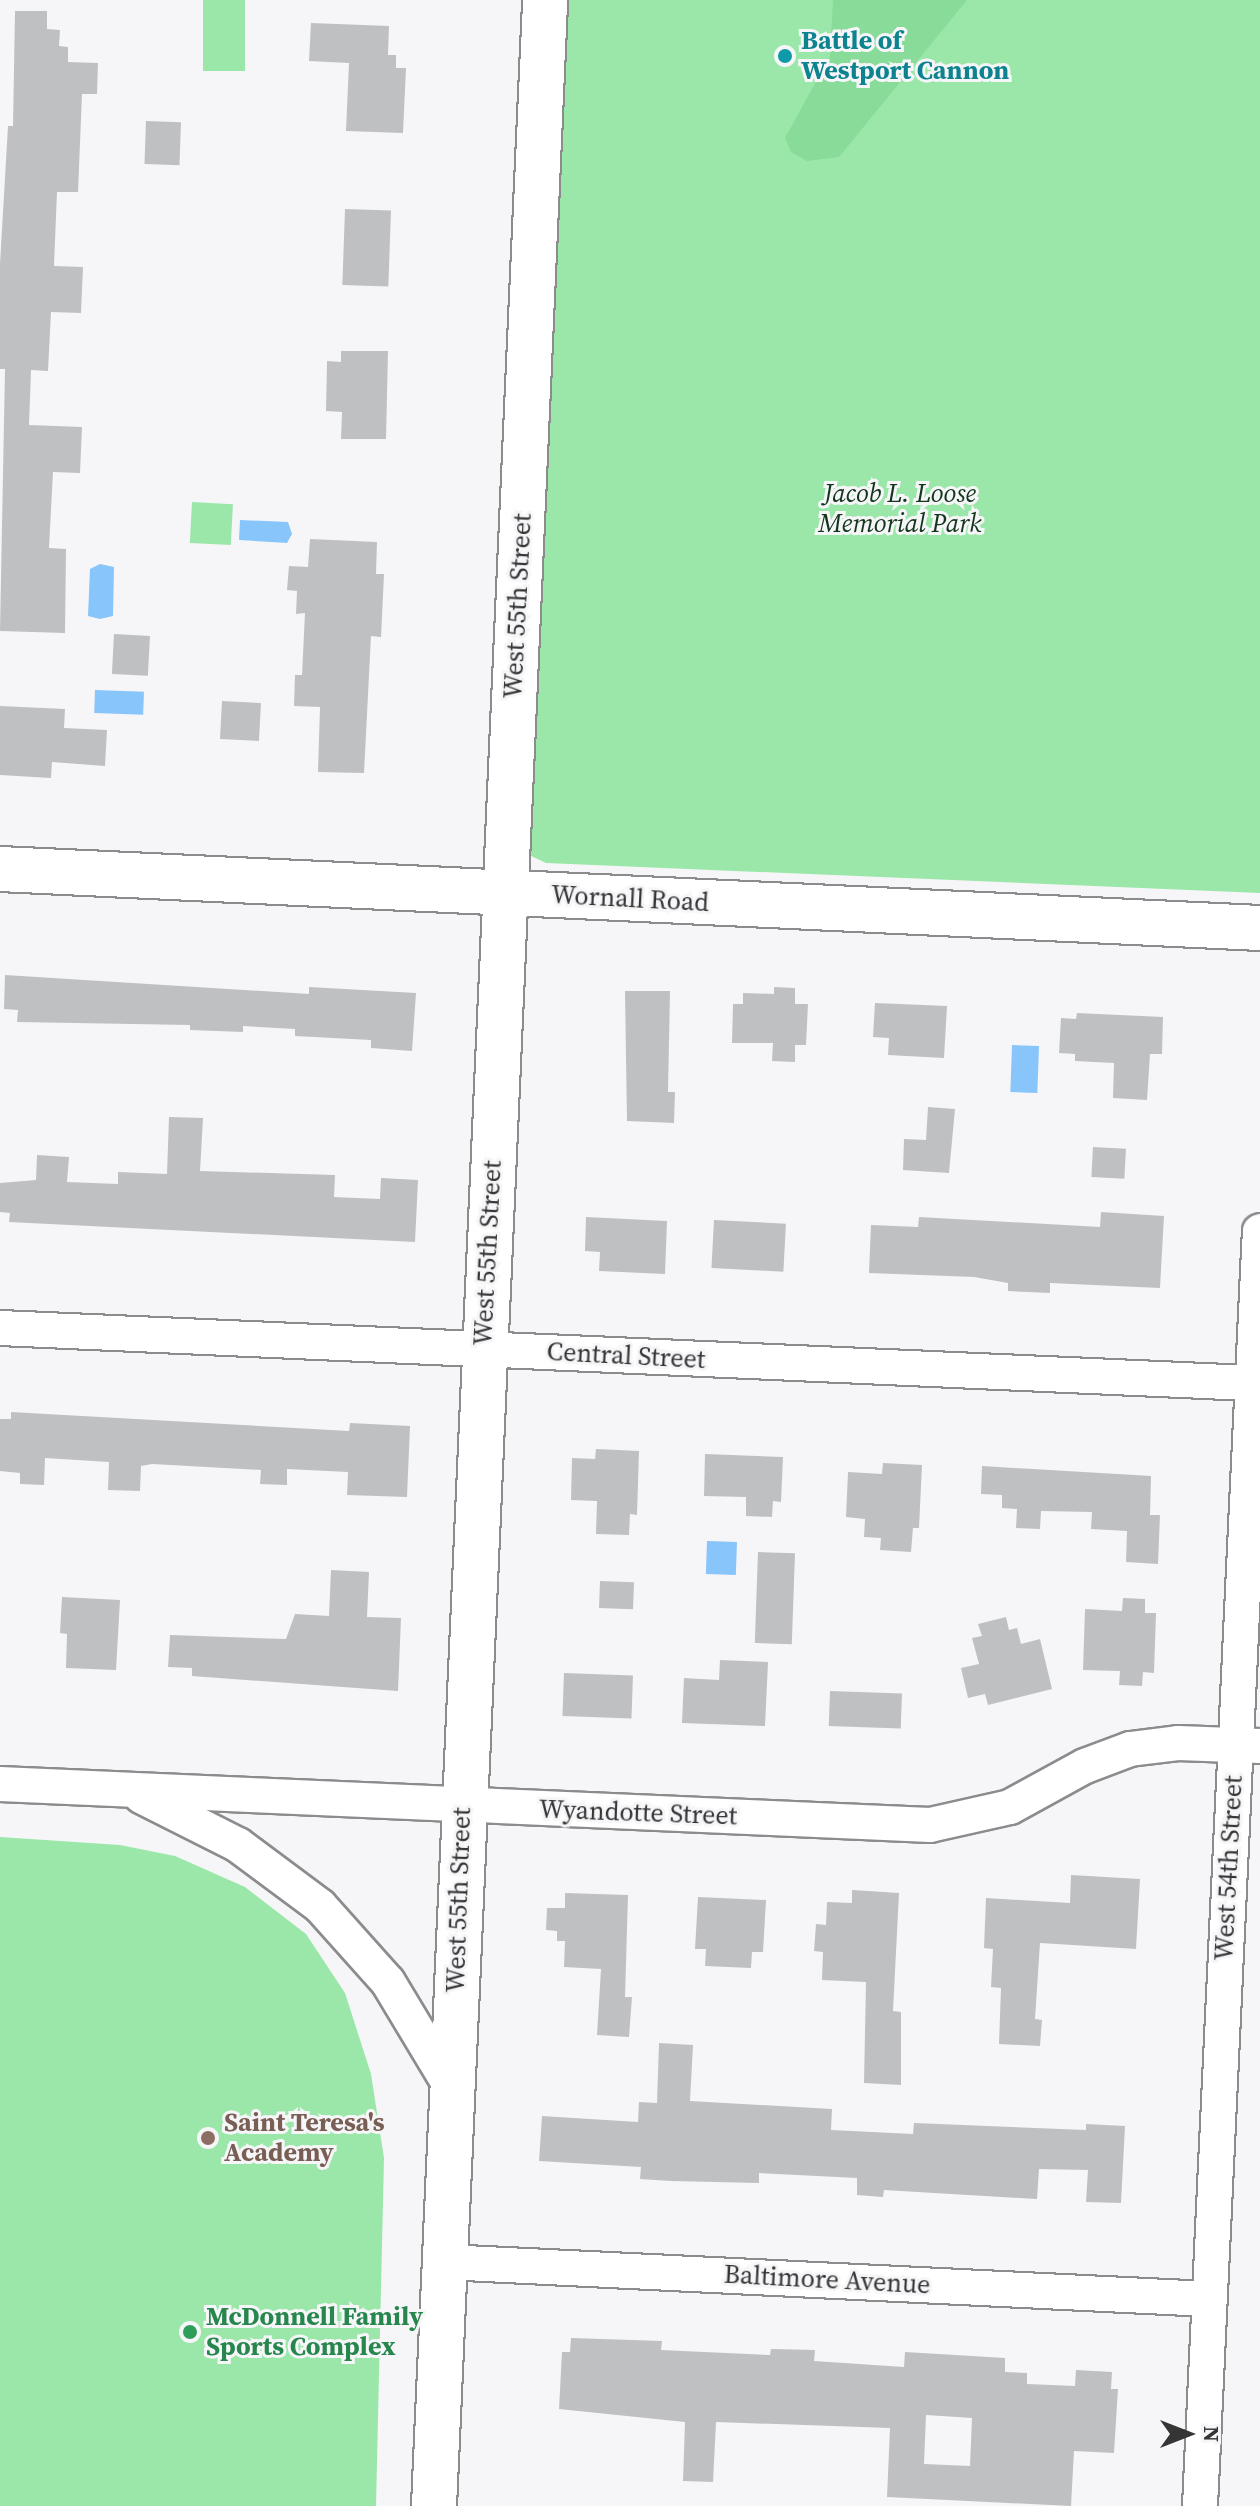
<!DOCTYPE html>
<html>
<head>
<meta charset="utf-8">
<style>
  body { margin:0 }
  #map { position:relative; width:1260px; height:2506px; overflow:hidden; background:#f6f6f8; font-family:"Source Serif 4",serif }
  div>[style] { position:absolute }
  .green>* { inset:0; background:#9be7aa; transform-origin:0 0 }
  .forest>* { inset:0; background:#88db99 }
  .water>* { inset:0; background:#88c5fa; transform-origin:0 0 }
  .building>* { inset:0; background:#bfc0c1; transform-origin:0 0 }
  .roads { filter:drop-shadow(2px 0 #8c8c8e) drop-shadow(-2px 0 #8c8c8e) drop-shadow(0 2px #8c8c8e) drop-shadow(0 -2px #8c8c8e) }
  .minor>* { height:34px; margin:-17px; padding:0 17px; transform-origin:17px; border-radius:17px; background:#fff }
  .secondary>* { height:44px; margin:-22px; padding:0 22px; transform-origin:22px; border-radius:22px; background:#fff }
  .dots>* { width:22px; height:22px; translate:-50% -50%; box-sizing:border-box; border:4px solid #f6f6f8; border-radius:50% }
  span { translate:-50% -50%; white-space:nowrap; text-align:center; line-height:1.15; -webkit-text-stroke:6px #f6f6f8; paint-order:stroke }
  .culture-label { font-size:26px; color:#0d838f; font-weight:700 }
  .left { translate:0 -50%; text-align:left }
  .park-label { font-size:26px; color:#12351b; font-style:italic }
  .street-label { font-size:26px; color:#353536 }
  .education-label { font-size:26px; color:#785e54; font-weight:700 }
  .leisure-label { font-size:26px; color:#27864d; font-weight:700 }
  .north { position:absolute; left:1148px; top:2394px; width:80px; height:80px; -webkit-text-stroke:6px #f6f6f8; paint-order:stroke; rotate:90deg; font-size:22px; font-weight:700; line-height:32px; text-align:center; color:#353536 }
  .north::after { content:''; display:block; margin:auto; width:28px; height:36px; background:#353536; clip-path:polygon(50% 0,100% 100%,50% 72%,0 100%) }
</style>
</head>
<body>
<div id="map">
  <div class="green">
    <div style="left:203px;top:0;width:42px;height:71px"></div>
    <div style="clip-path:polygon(562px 0,1260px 0,1260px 893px,546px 863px,529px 855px)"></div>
    <div style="left:192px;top:502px;width:41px;height:41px;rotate:3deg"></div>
    <div style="clip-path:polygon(0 1837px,120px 1845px,175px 1856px,245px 1887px,306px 1934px,345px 1993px,371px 2074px,384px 2158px,376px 2506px,0 2506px)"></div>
  </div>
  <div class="forest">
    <div style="clip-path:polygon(833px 0,967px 0,839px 157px,807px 161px,791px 152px,785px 138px,830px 56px)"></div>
  </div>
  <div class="water">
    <div style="clip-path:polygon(240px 520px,288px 522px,292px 534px,287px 543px,239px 540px)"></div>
    <div style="clip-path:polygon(100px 564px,114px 567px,113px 616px,100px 619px,88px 616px,90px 569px)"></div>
    <div style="left:95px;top:690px;width:49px;height:23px;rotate:2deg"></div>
    <div style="left:1012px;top:1045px;width:27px;height:47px;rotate:2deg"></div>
    <div style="left:707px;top:1541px;width:30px;height:33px;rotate:2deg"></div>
  </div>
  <div class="building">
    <div style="clip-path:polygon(15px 11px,47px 11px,47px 29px,60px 30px,59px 46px,68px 47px,68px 62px,98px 63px,97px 94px,82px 94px,78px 192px,57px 192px,54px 266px,83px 267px,81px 313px,51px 312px,48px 371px,31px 370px,29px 425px,82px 427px,80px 473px,53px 472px,49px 548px,66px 549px,65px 633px,0 631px,5px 369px,0 369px,0 264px,8px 126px,13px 126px)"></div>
    <div style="clip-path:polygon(311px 23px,389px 26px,388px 55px,396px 55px,396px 68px,406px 68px,403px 133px,346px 131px,349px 63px,309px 61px)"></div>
    <div style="left:146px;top:121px;width:35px;height:43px;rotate:2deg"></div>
    <div style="left:345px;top:209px;width:46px;height:76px;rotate:2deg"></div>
    <div style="clip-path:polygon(341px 351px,388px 351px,386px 439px,341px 439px,342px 412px,326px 411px,327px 361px,341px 362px)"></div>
    <div style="clip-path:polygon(310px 539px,377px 542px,376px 574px,384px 574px,381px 637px,371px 636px,364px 773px,318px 772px,320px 707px,294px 706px,295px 675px,302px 675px,305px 613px,296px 614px,297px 591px,287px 590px,289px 566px,308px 567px)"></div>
    <div style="left:114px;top:634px;width:36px;height:40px;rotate:3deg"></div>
    <div style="left:222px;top:701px;width:39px;height:38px;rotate:3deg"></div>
    <div style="clip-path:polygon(0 706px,65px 709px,64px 728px,107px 730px,105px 766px,52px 762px,51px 778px,0 775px)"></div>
    <div style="clip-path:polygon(5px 975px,309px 994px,309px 987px,416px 993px,412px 1051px,371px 1048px,371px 1040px,295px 1036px,295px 1029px,243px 1026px,243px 1032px,190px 1030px,190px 1025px,17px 1022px,18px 1010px,4px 1009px)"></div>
    <div style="clip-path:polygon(774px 987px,795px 988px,795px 1004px,808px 1004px,806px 1045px,795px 1045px,795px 1062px,772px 1061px,773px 1043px,732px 1043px,733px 1004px,743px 1004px,743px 993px,774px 994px)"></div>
    <div style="clip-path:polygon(625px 991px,670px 991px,668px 1092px,675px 1092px,674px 1123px,627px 1121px)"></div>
    <div style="clip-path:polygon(875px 1003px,947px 1006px,944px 1058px,888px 1055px,889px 1038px,873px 1037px)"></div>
    <div style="clip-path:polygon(1077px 1013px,1163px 1017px,1162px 1054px,1150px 1054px,1147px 1100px,1113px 1098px,1114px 1063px,1075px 1061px,1075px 1054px,1059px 1053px,1061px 1018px,1076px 1019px)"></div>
    <div style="clip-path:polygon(928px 1107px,955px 1109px,949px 1173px,903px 1170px,904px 1139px,926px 1140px)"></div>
    <div style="clip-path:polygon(169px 1117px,203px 1118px,200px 1171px,335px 1175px,334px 1197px,380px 1199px,381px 1178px,418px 1180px,415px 1242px,9px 1222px,10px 1213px,0 1212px,0 1183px,36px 1180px,37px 1155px,69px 1157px,67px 1182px,118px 1184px,118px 1172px,167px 1174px)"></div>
    <div style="left:1093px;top:1147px;width:33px;height:30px;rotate:3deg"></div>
    <div style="clip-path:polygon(1101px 1212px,1164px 1216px,1160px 1288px,1050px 1283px,1050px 1293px,1008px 1291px,1008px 1283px,974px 1277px,869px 1273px,871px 1225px,918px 1227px,919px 1217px,1100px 1227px)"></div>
    <div style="clip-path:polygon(586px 1217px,667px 1221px,665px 1274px,599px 1271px,600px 1252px,585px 1251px)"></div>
    <div style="left:714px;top:1220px;width:72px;height:48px;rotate:3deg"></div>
    <div style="clip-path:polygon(11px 1412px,349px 1431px,350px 1423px,410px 1426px,407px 1497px,347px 1495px,348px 1472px,287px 1469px,287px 1485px,260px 1484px,261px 1470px,152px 1464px,141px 1466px,140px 1491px,108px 1490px,109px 1462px,45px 1458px,44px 1485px,20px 1484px,20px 1473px,0 1471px,0 1419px,11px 1419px)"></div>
    <div style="clip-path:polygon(596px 1449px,639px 1451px,637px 1515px,630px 1514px,629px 1535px,596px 1534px,597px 1501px,571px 1500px,572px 1458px,595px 1459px)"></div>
    <div style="clip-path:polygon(705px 1454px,783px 1457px,781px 1502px,773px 1501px,772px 1517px,746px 1516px,746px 1497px,704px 1496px)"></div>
    <div style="clip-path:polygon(883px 1463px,922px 1465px,919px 1528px,913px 1528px,911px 1552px,880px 1550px,881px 1538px,864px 1537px,865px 1519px,846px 1517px,848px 1472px,882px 1474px)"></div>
    <div style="clip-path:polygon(982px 1466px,1151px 1476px,1150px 1515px,1160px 1515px,1158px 1564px,1126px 1562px,1127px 1531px,1091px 1529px,1092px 1512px,1041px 1511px,1040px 1529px,1016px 1528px,1017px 1509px,1002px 1508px,1002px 1495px,981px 1494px)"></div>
    <div style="left:758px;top:1552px;width:37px;height:91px;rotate:2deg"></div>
    <div style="clip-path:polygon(331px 1570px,369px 1572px,367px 1617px,401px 1618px,398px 1691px,192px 1676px,192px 1668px,168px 1667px,170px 1635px,286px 1639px,295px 1614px,329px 1616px)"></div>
    <div style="left:600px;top:1581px;width:34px;height:27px;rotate:2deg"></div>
    <div style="clip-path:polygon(62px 1597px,120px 1600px,116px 1670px,66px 1668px,67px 1634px,60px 1633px)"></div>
    <div style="clip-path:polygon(1123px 1598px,1145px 1599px,1145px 1613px,1156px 1613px,1154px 1673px,1143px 1672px,1142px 1686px,1119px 1685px,1120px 1671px,1083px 1670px,1085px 1609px,1122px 1611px)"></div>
    <div style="clip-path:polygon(1006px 1617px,1009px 1630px,1017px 1628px,1021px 1644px,1040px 1639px,1052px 1689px,988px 1705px,985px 1694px,968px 1698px,961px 1668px,979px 1664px,972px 1638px,982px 1636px,978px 1624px)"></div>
    <div style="clip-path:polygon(720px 1660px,768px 1662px,765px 1726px,682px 1723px,684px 1678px,719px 1680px)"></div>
    <div style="left:564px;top:1673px;width:69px;height:43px;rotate:2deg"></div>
    <div style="left:830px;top:1691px;width:72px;height:35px;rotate:2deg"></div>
    <div style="clip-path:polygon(1071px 1875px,1140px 1879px,1136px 1949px,1040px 1943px,1035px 2019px,1042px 2020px,1040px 2046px,999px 2044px,1001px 1988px,991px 1987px,993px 1949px,984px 1948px,986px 1898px,1070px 1903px)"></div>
    <div style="clip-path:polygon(852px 1890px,899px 1893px,893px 2011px,901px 2012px,901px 2085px,864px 2083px,866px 1982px,822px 1980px,823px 1952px,814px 1951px,816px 1924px,826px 1925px,827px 1902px,852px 1903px)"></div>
    <div style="clip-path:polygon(565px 1893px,628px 1895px,625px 1997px,632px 1997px,629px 2037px,597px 2035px,601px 1969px,564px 1967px,565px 1941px,557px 1941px,557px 1931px,546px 1930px,547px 1908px,565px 1908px)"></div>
    <div style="clip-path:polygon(698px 1897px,766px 1900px,763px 1952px,752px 1952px,751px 1968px,705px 1966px,706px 1949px,695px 1949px)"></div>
    <div style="clip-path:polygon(659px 2043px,693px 2045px,690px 2101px,832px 2109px,831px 2130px,913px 2134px,914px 2123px,1086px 2130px,1086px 2124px,1125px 2126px,1121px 2203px,1086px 2202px,1088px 2170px,1039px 2169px,1037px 2199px,884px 2190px,883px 2197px,857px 2195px,857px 2178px,759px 2173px,759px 2183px,671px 2181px,640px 2179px,641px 2167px,539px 2161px,542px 2116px,638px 2122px,639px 2102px,657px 2103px)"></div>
    <div style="clip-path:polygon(evenodd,571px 2338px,662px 2341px,661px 2350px,770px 2355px,771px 2349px,815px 2350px,814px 2361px,904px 2367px,905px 2352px,1005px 2358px,1005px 2372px,1027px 2373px,1027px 2384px,1075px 2386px,1076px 2370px,1112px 2372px,1111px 2389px,1118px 2389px,1114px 2453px,1074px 2451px,1071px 2506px,887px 2497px,890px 2428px,716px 2422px,713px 2482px,683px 2481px,685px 2422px,559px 2409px,562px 2352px,570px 2352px,571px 2338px,926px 2415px,972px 2418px,970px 2466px,924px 2464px,926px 2415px)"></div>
  </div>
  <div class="roads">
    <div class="minor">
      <div style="left:0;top:1328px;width:1253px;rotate:2.52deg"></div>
      <div style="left:0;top:1784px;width:931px;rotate:2.52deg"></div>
      <div style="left:930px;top:1825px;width:82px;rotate:-12.7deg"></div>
      <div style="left:1010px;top:1807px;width:85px;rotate:-28.7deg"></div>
      <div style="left:1085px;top:1766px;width:48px;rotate:-20.7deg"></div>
      <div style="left:1130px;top:1749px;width:48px;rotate:-7.1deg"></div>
      <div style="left:1178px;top:1743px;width:82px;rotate:2.1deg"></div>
      <div style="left:141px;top:1796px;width:109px;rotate:26.8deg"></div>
      <div style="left:238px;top:1845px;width:102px;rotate:36.6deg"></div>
      <div style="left:320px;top:1906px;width:102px;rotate:48.2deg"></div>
      <div style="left:388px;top:1982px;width:122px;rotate:59deg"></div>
      <div style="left:444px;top:2262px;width:766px;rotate:2.77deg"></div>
      <div style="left:1200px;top:2506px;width:1276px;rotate:-87.31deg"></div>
    </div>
    <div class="secondary">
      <div style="left:0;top:869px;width:1261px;rotate:2.68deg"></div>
      <div style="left:434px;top:2506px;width:2508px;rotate:-87.46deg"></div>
    </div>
  </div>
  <div class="dots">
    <div style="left:785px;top:56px;background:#0f9aa8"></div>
    <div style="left:208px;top:2138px;background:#8d6e63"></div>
    <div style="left:190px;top:2332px;background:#2e9e5b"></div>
  </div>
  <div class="culture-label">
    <span class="left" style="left:801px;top:56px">Battle of<br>Westport Cannon</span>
  </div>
  <div class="park-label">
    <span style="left:900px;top:509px">Jacob L. Loose<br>Memorial Park</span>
  </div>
  <div class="street-label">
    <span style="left:518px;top:606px;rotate:-87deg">West 55th Street</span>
    <span style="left:630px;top:899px;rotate:3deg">Wornall Road</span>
    <span style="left:488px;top:1253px;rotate:-87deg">West 55th Street</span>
    <span style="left:626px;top:1356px;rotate:3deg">Central Street</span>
    <span style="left:638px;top:1813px;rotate:2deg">Wyandotte Street</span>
    <span style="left:1229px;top:1868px;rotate:-87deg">West 54th Street</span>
    <span style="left:459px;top:1900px;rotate:-88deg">West 55th Street</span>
    <span style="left:827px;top:2280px;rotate:3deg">Baltimore Avenue</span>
  </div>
  <div class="education-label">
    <span class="left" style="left:224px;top:2138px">Saint Teresa's<br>Academy</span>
  </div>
  <div class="leisure-label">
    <span class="left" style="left:206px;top:2332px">McDonnell Family<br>Sports Complex</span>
  </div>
  <div class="north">N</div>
</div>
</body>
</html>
